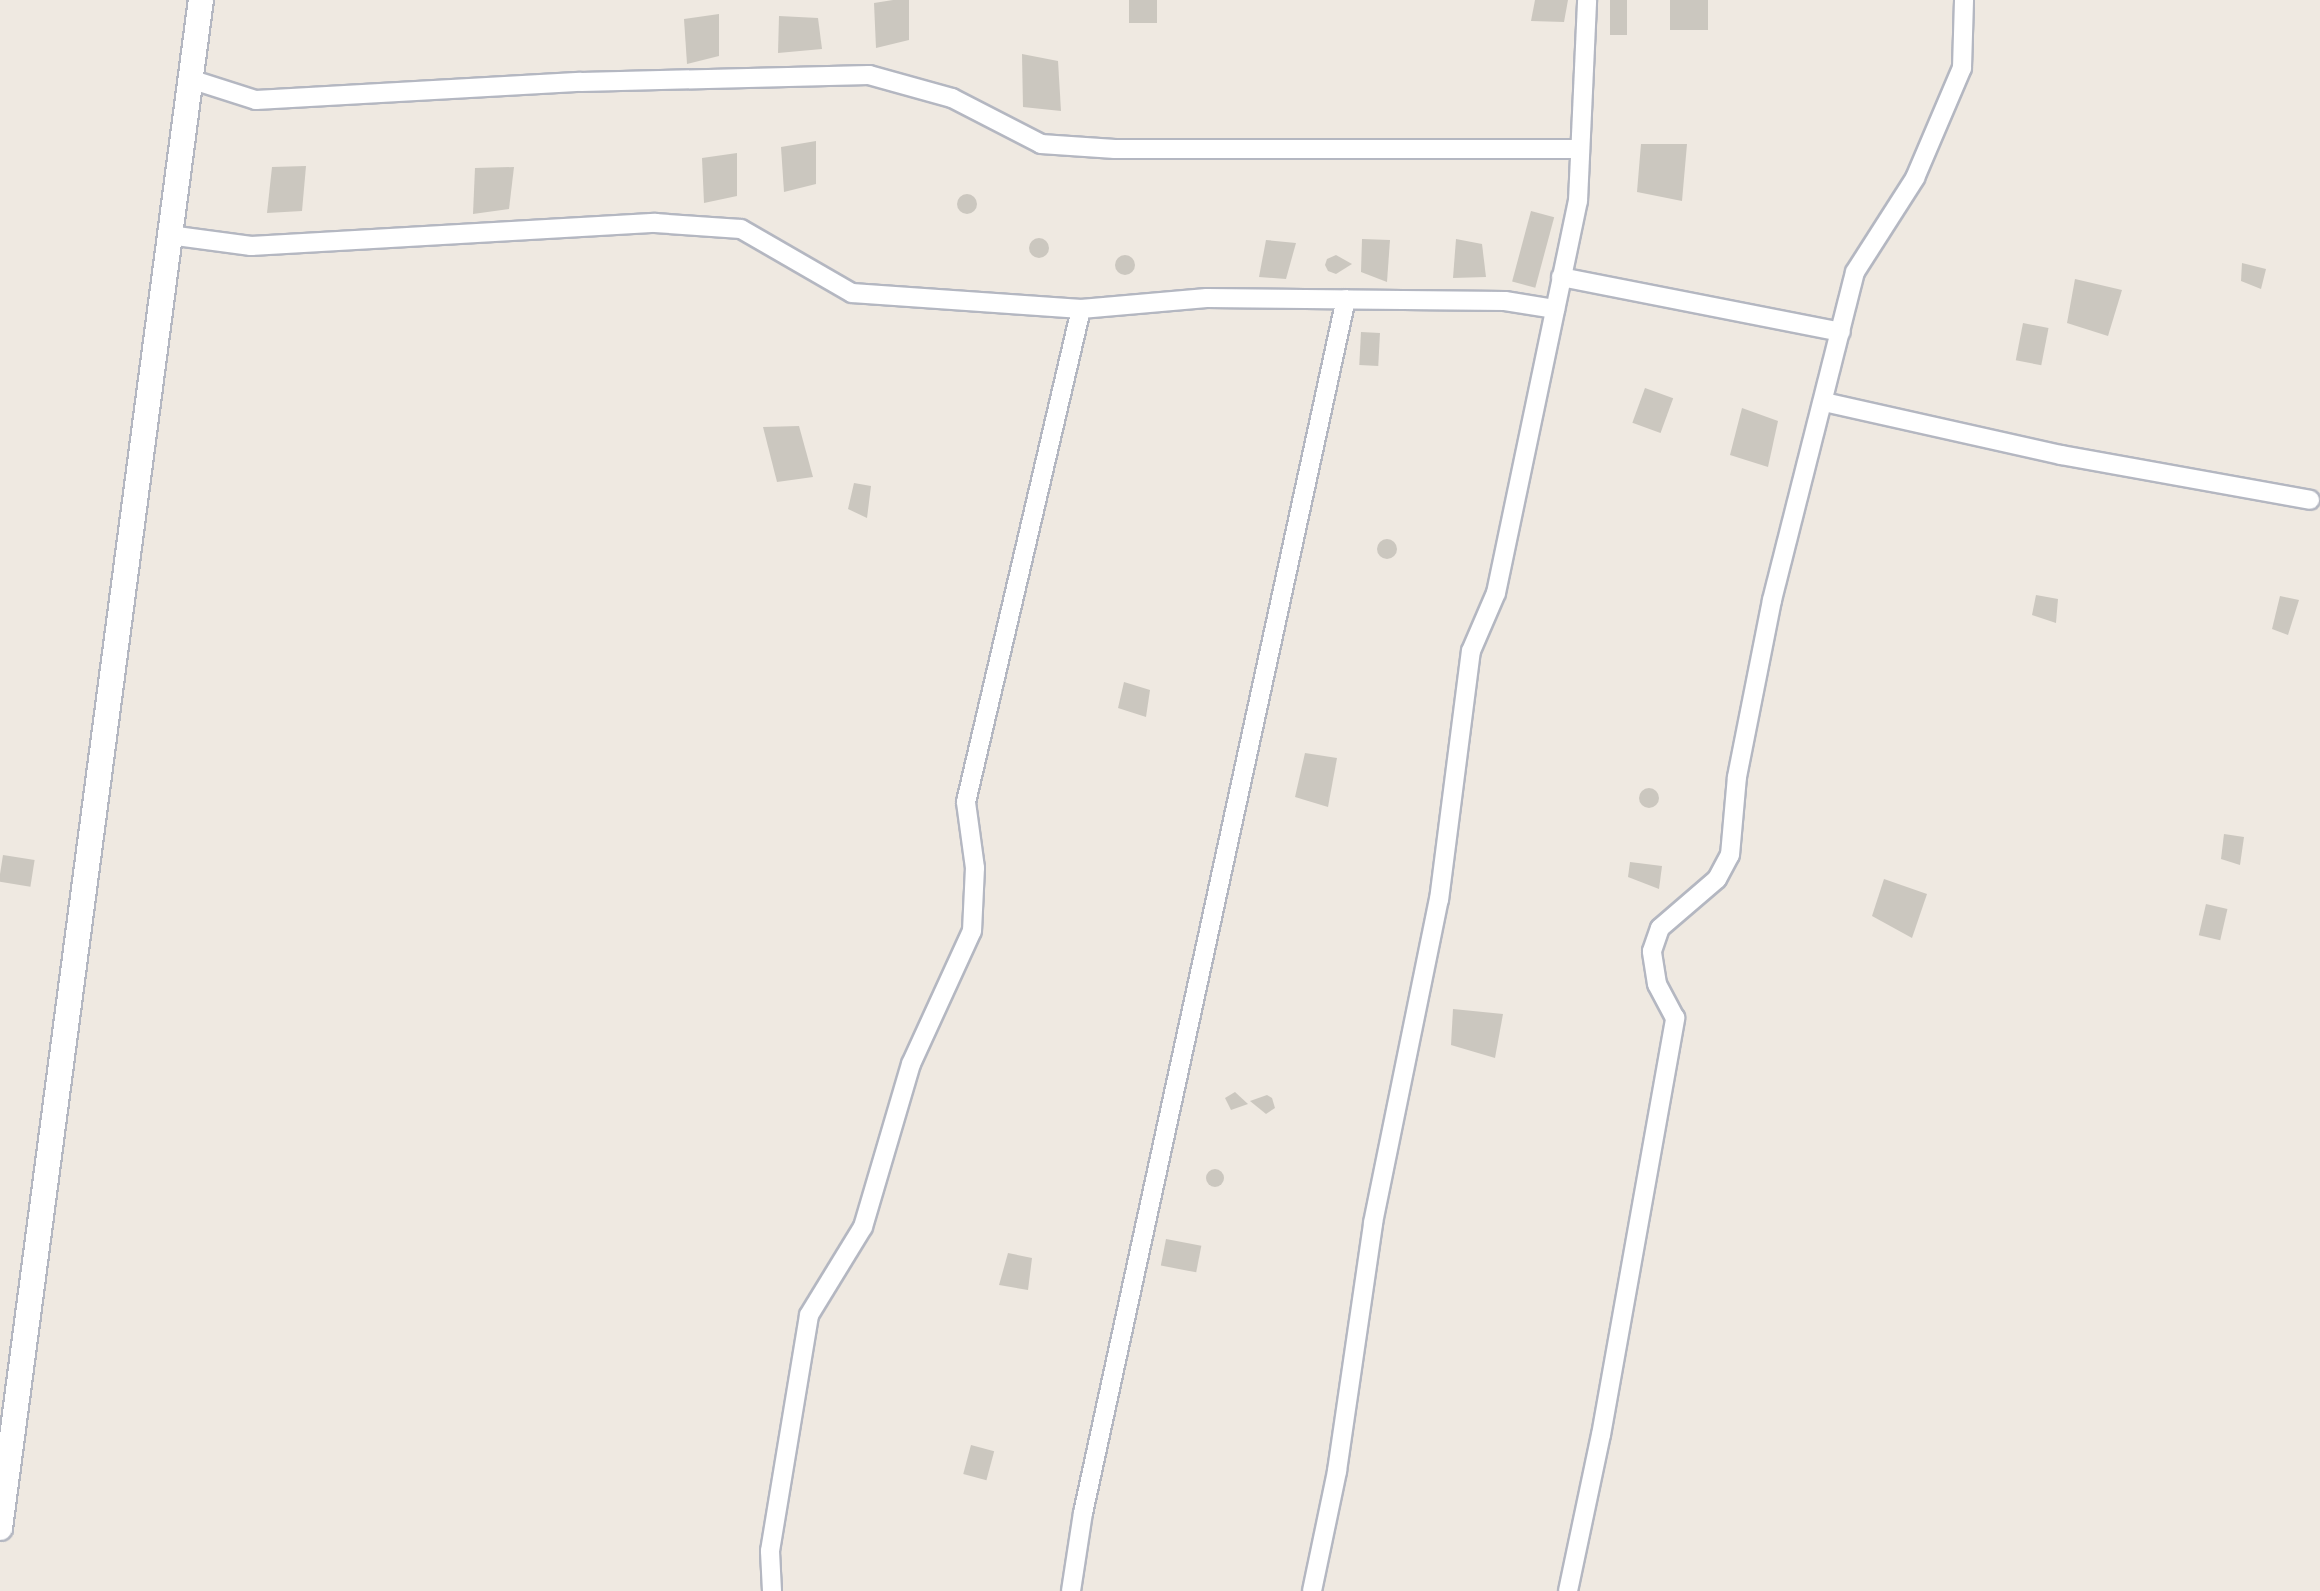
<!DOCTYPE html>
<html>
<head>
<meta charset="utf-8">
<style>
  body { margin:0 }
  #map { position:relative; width:2320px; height:1591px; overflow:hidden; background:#efe9e1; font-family:Inter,sans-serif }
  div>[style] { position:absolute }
  .building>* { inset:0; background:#cbc7bf; transform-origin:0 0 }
  .round { border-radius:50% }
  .roads { filter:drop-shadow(2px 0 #b4b7c1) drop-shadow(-2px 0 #b4b7c1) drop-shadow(0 2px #b4b7c1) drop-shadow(0 -2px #b4b7c1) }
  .street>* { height:18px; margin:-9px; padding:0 9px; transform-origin:9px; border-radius:9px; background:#fff }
  .secondary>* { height:24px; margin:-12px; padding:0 12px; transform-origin:12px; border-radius:12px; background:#fff }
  span { translate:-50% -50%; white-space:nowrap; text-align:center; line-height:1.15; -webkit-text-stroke:6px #fff; paint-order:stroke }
</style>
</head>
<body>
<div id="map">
  <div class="building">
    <div style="clip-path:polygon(893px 0,909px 0,909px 40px,876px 48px,874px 3px)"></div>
    <div style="left:1129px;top:0;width:28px;height:23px"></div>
    <div style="clip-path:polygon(1535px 0,1568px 0,1564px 22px,1531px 21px)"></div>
    <div style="left:1610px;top:0;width:17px;height:35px"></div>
    <div style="left:1670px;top:0;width:38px;height:30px"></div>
    <div style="clip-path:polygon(719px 14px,719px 56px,687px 64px,684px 19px)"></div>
    <div style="clip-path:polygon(779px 16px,818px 18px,822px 49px,778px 53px)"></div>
    <div style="clip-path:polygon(1022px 54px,1058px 61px,1061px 111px,1023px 107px)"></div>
    <div style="clip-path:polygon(816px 141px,816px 184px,784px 192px,781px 147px)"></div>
    <div style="clip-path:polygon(1641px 144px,1687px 144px,1682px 201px,1637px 192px)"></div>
    <div style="clip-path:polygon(737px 153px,737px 196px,704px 203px,702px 158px)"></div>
    <div style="clip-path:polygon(306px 166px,302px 211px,267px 213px,272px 167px)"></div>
    <div style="clip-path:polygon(514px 167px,509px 209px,473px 214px,475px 168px)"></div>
    <div class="round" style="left:957px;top:194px;width:20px;height:20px"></div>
    <div style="left:1531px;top:211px;width:24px;height:73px;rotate:15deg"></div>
    <div class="round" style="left:1029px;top:238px;width:20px;height:20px"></div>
    <div style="clip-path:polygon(1362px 239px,1390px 240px,1387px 282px,1361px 272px)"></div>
    <div style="clip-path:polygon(1456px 239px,1482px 244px,1486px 277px,1453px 278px)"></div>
    <div style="clip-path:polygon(1266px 240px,1296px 243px,1286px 279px,1259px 277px)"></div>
    <div style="clip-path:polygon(1336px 255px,1352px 264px,1336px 274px,1328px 271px,1325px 265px,1327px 259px)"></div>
    <div class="round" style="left:1115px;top:255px;width:20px;height:20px"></div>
    <div style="clip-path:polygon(2242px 263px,2266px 269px,2261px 289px,2241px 281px)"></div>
    <div style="clip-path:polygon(2075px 279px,2122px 290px,2108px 336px,2067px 323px)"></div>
    <div style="left:2023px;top:323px;width:26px;height:38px;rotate:11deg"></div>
    <div style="left:1361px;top:332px;width:19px;height:33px;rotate:3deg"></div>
    <div style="left:1645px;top:388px;width:30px;height:37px;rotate:20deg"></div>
    <div style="clip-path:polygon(1742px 408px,1778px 421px,1768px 467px,1730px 455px)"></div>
    <div style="clip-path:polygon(799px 426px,813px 477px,777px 482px,763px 427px)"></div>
    <div style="clip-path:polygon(854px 483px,871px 486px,867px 518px,848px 509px)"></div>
    <div class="round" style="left:1377px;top:539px;width:20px;height:20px"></div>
    <div style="clip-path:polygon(2036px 595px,2058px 599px,2056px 623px,2032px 615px)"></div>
    <div style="clip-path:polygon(2280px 596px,2299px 600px,2288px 635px,2272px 629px)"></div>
    <div style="clip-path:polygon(1124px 682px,1150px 690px,1146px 717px,1118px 708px)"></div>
    <div style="clip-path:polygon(1305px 753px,1337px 758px,1328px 807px,1295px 797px)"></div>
    <div class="round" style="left:1639px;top:788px;width:20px;height:20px"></div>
    <div style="clip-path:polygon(2224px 834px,2244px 837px,2240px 865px,2221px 859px)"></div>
    <div style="left:3px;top:855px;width:32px;height:27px;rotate:9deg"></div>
    <div style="clip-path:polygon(1630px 862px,1662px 866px,1659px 889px,1628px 877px)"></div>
    <div style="clip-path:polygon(1884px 879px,1927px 894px,1912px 938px,1872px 916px)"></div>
    <div style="left:2206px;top:904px;width:22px;height:32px;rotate:13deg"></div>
    <div style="clip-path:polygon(1453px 1009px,1503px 1014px,1495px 1058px,1451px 1045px)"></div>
    <div style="clip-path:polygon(1235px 1092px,1248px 1104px,1231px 1110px,1225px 1098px)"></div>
    <div style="clip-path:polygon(1267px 1095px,1272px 1098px,1275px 1108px,1266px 1114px,1250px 1101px)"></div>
    <div class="round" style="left:1206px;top:1169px;width:18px;height:18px"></div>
    <div style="left:1166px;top:1239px;width:36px;height:27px;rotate:11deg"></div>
    <div style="clip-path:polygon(1008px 1253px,1032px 1258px,1028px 1290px,999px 1285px)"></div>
    <div style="left:971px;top:1445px;width:24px;height:30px;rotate:15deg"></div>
  </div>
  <div class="roads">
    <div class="street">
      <div style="left:190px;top:79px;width:69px;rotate:17.7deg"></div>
      <div style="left:256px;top:100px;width:325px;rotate:-3.2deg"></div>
      <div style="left:581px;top:82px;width:288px;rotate:-1.4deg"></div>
      <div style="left:869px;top:75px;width:86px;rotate:15.5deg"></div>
      <div style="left:952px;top:98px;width:100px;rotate:27.3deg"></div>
      <div style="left:1041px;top:144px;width:74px;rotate:3.9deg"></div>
      <div style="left:1115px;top:149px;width:464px"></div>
      <div style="left:169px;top:235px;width:83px;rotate:7.6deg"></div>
      <div style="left:251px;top:246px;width:405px;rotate:-3.3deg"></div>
      <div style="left:655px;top:223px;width:86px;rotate:4deg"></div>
      <div style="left:741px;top:229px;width:128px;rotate:30deg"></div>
      <div style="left:852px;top:293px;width:230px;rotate:4deg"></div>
      <div style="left:1081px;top:309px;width:126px;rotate:-5deg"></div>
      <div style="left:1207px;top:298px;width:298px;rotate:0.6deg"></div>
      <div style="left:1505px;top:301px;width:51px;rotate:9.1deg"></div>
      <div style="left:1561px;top:277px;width:285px;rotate:11.1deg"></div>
      <div style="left:1824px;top:402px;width:243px;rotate:12.6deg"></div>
      <div style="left:2061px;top:455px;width:253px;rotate:10.2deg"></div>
      <div style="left:772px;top:1591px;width:40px;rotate:-92.9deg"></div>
      <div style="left:770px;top:1551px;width:239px;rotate:-80.6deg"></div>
      <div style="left:809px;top:1315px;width:103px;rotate:-58.5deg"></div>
      <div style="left:863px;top:1227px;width:170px;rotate:-73.6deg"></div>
      <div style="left:911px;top:1064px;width:146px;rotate:-65.4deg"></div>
      <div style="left:972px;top:931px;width:63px;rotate:-87.3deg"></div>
      <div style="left:975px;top:868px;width:67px;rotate:-97.8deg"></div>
      <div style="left:966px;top:802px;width:506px;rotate:-76.87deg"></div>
      <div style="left:1071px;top:1591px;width:79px;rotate:-81.3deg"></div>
      <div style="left:1083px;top:1513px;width:1242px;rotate:-77.78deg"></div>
      <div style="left:1312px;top:1591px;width:123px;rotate:-78.2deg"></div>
      <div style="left:1337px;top:1471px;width:251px;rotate:-81.7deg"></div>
      <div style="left:1373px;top:1223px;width:330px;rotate:-78.5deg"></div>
      <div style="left:1439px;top:900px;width:251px;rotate:-82.7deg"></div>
      <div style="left:1471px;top:651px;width:63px;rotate:-66.7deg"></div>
      <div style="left:1496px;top:593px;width:400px;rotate:-78.2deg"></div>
      <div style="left:1578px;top:201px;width:201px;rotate:-87.4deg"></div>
      <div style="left:1568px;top:1591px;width:159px;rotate:-78.1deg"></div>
      <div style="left:1601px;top:1435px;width:424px;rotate:-79.9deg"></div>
      <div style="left:1675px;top:1018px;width:38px;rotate:-118deg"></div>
      <div style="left:1657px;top:984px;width:33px;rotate:-99deg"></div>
      <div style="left:1652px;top:951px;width:24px;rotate:-71deg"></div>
      <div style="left:1660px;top:928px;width:75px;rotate:-40.7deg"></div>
      <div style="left:1717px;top:879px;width:27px;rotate:-62deg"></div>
      <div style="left:1730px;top:855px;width:78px;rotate:-84.9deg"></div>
      <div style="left:1737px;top:777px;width:180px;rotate:-78.8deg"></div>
      <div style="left:1772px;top:600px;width:338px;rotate:-75.8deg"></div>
      <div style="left:1855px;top:272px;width:112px;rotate:-57.4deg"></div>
      <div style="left:1915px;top:178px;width:120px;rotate:-66.9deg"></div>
      <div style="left:1962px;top:68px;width:68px;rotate:-88.3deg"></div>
    </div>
    <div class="secondary">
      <div style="left:0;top:1528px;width:1541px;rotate:-82.51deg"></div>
    </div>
  </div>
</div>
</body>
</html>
